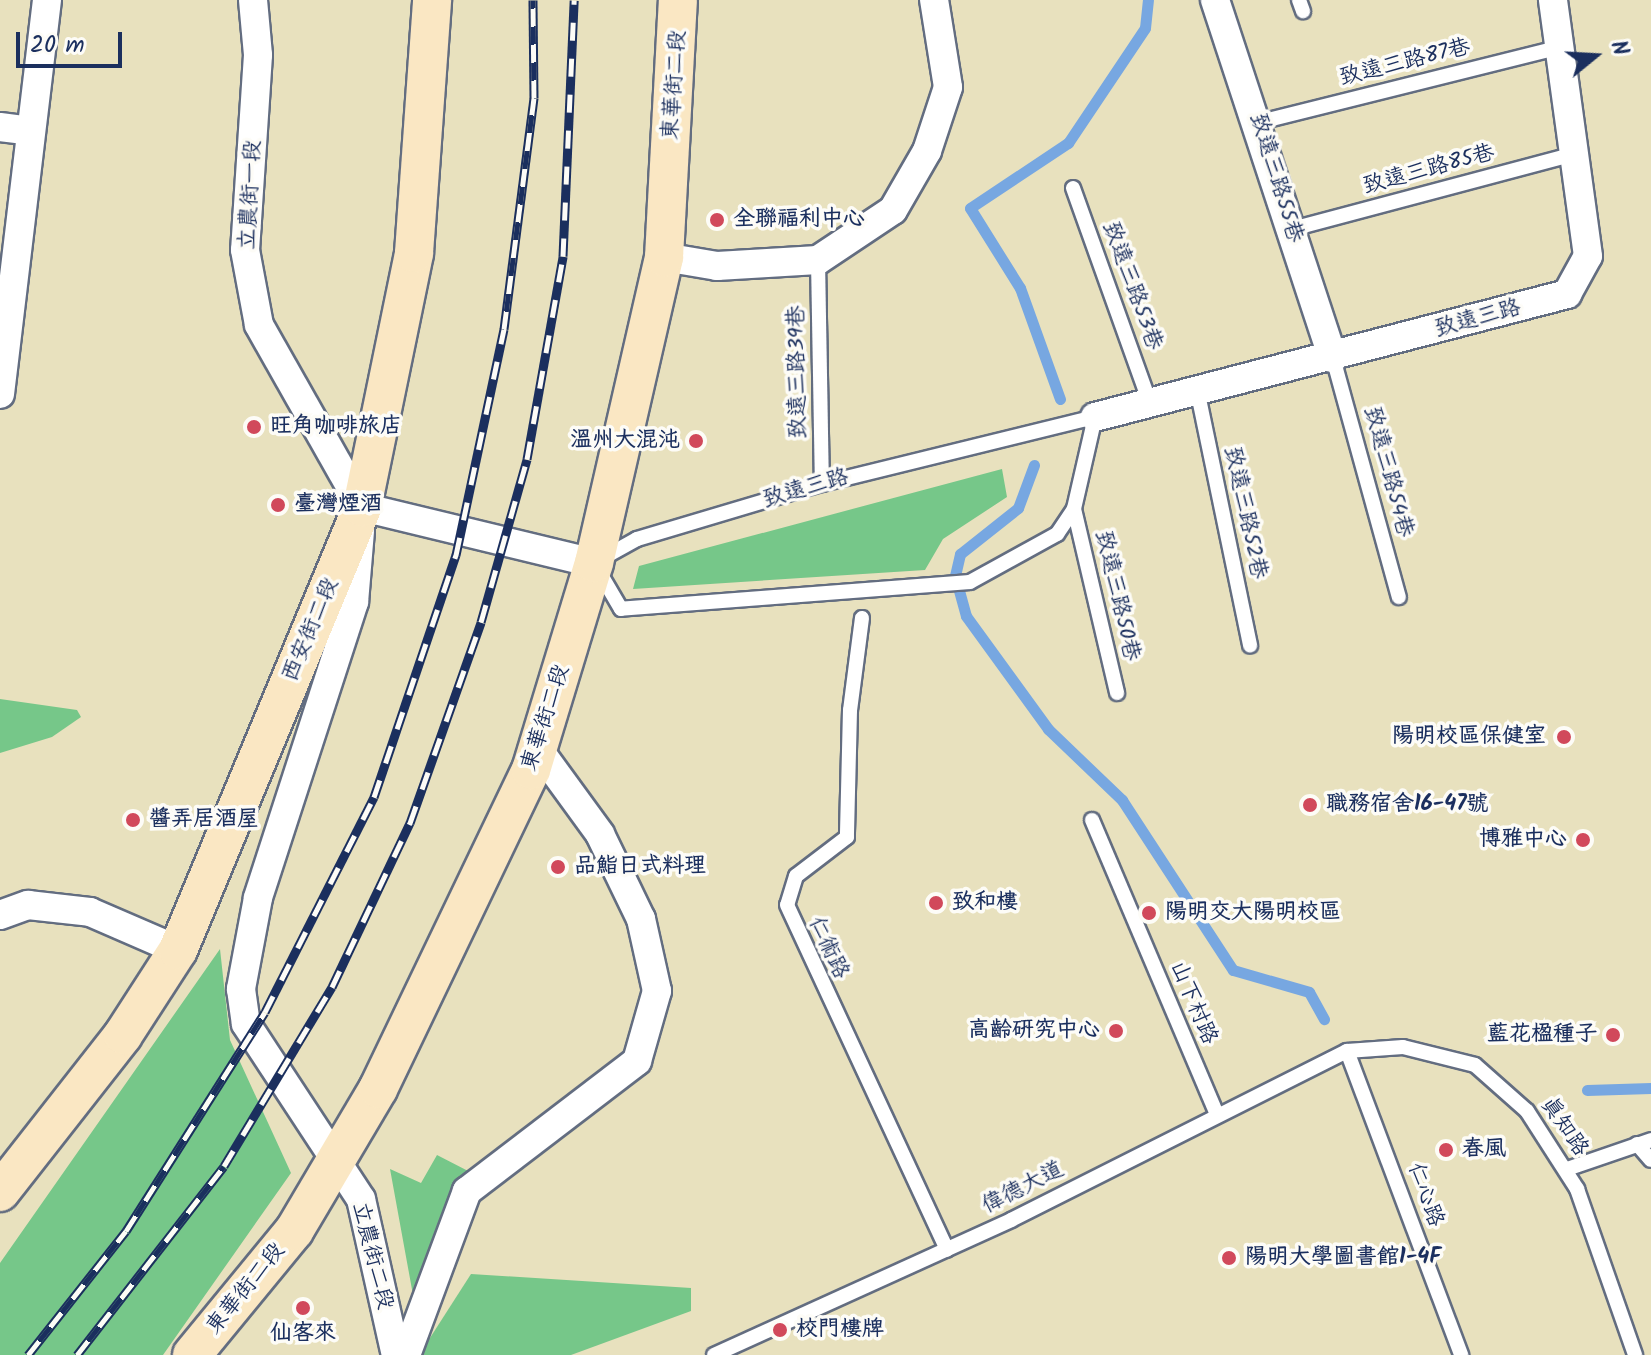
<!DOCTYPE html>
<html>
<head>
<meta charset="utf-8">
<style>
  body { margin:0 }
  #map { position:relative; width:1651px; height:1355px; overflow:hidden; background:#e8e1be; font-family:Kalam,"LXGW WenKai TC",sans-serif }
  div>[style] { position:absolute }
  .green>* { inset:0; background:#76c789 }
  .stream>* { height:11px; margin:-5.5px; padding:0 5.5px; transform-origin:5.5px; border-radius:5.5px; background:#77a7e1 }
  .roads { filter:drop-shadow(2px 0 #636d80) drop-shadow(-2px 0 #636d80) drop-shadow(0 2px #636d80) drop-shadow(0 -2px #636d80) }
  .lane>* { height:14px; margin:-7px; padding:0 7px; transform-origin:7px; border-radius:7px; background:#fff }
  .street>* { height:28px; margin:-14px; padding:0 14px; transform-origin:14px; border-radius:14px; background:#fff }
  .secondary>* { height:38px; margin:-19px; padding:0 19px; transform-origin:19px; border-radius:19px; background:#fae7c3 }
  .rail>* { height:9px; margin-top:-4.5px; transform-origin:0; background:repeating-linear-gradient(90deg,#fdfcf7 0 18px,#1b2f5e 0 36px); box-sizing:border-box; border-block:2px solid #1b2f5e }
  .dots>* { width:22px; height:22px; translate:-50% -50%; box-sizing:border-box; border:4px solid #fdfcf7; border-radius:50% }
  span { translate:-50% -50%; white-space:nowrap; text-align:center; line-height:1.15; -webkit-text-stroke:7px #fdfcf7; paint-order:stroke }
  .street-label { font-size:22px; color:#1b2f5e }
  .poi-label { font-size:22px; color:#1b2f5e; font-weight:700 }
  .left { translate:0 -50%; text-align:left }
  .right { translate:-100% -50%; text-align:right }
  .north { position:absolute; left:1555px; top:16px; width:80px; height:80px; -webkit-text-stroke:6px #fdfcf7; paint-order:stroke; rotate:72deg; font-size:22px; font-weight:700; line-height:32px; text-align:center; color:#1b2f5e }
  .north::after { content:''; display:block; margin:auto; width:28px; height:36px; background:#1b2f5e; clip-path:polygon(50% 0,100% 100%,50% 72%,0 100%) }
  .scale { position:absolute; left:16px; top:32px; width:106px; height:36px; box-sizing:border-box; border:4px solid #1b2f5e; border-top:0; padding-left:10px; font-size:24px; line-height:28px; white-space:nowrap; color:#1b2f5e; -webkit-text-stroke:6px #fdfcf7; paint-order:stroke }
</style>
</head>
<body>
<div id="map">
  <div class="green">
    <div style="clip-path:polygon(1002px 469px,1007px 497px,943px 539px,925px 570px,633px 589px,639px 566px)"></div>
    <div style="clip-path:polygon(0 699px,77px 710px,81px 717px,52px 737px,0 753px)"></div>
    <div style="clip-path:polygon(220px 949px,230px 1040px,291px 1173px,163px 1355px,0 1355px,0 1263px)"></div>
    <div style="clip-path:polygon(437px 1155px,472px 1173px,415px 1306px,390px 1169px,421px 1183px)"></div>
    <div style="clip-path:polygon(471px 1274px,691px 1288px,691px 1311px,571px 1355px,419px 1355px)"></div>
  </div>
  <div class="stream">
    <div style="left:1060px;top:399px;width:118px;rotate:-109.8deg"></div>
    <div style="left:1020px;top:288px;width:94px;rotate:-122deg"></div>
    <div style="left:970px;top:208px;width:118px;rotate:-33.6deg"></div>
    <div style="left:1068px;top:143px;width:138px;rotate:-56.2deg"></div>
    <div style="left:1145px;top:28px;width:28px;rotate:-84deg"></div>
    <div style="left:1034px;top:465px;width:46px;rotate:110.4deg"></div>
    <div style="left:1018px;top:508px;width:74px;rotate:141.6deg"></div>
    <div style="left:960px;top:554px;width:23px;rotate:103deg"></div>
    <div style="left:955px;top:576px;width:41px;rotate:74.6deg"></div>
    <div style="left:966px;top:616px;width:140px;rotate:54deg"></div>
    <div style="left:1048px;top:729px;width:103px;rotate:43.8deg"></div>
    <div style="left:1122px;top:800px;width:203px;rotate:56.9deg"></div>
    <div style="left:1233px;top:970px;width:79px;rotate:16.1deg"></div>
    <div style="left:1309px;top:992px;width:31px;rotate:61deg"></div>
    <div style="left:1587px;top:1090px;width:64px;rotate:-1.8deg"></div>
  </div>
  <div class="roads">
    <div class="lane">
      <div style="left:1299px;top:0;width:12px;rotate:70deg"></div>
      <div style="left:1260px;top:122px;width:310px;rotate:-14deg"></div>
      <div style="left:1073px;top:188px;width:225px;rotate:70.3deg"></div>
      <div style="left:1292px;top:229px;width:295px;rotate:-14.9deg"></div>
      <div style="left:818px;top:260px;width:224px;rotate:89deg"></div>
      <div style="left:1333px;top:358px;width:248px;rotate:74.6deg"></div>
      <div style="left:1197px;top:389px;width:262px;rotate:78.3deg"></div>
      <div style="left:1095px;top:417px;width:94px;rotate:102.9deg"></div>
      <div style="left:1074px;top:509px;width:30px;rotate:124deg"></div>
      <div style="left:1057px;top:534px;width:99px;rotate:151.1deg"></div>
      <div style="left:970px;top:582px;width:350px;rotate:175.6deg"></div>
      <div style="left:621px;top:609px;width:53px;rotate:-120.4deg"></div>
      <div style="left:594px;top:563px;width:49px;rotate:-29.2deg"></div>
      <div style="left:637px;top:539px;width:193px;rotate:-16.6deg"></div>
      <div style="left:822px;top:484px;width:281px;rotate:-13.8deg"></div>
      <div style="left:1074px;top:509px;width:189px;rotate:76.8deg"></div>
      <div style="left:862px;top:618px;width:93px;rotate:97.4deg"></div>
      <div style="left:850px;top:710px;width:127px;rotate:91.4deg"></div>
      <div style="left:847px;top:837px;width:64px;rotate:142.6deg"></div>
      <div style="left:796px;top:876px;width:30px;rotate:107deg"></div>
      <div style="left:787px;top:905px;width:380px;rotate:65.1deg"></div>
      <div style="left:1092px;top:820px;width:320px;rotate:67deg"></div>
      <div style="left:1347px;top:1051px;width:325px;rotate:69.4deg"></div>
      <div style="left:1637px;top:1144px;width:21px;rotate:49deg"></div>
      <div style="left:1567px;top:1169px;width:89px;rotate:-19deg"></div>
      <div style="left:714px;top:1355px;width:326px;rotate:-24.4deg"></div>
      <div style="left:1011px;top:1220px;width:376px;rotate:-26.7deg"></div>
      <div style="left:1347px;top:1051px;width:56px;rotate:-4.1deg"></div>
      <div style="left:1403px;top:1047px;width:74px;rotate:14deg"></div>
      <div style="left:1475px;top:1065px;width:69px;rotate:41.5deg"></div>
      <div style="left:1527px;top:1111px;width:93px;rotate:57.3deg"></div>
      <div style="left:1577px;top:1189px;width:176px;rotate:70.7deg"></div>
    </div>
    <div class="street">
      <div style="left:253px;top:0;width:55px;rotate:84.8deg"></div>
      <div style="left:258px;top:55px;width:195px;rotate:93.8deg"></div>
      <div style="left:245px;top:250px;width:76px;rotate:79.4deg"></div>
      <div style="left:259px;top:325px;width:209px;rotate:60.5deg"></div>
      <div style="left:1215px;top:0;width:377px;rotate:71.8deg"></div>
      <div style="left:0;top:127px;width:31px;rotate:7deg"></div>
      <div style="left:664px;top:257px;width:54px;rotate:9.6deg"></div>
      <div style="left:717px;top:266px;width:101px;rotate:-3.4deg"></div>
      <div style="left:818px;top:260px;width:90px;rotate:-33.7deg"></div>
      <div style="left:893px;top:210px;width:68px;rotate:-60deg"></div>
      <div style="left:927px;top:151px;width:67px;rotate:-71.8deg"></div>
      <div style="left:948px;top:87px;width:88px;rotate:-99.1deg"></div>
      <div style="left:0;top:394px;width:397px;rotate:-83.2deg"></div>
      <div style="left:1095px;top:417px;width:488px;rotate:-14.6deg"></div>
      <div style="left:1567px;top:294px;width:43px;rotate:-61.1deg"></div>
      <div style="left:1588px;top:256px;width:258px;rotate:-97.8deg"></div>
      <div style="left:362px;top:507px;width:239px;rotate:13.6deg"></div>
      <div style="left:360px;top:531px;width:71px;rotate:94.8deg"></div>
      <div style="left:354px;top:602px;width:311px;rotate:108deg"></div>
      <div style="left:258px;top:898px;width:93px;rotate:100.6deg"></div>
      <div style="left:241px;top:989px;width:35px;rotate:82deg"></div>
      <div style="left:246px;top:1024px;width:209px;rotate:56.7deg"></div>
      <div style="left:361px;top:1199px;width:160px;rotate:77.4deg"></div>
      <div style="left:0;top:915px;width:30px;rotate:-20deg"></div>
      <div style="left:28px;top:905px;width:62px;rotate:6.4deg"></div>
      <div style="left:90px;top:912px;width:96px;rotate:23.4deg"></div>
      <div style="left:406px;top:1355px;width:175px;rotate:-69.6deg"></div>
      <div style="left:467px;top:1191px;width:214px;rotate:-37.4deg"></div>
      <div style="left:637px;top:1061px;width:73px;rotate:-74.1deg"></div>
      <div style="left:657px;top:991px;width:74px;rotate:-102.5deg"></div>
      <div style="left:641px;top:919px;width:94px;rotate:-115.8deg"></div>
      <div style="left:600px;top:834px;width:105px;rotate:-126.1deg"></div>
    </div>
    <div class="secondary">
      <div style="left:0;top:1192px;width:199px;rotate:-51.9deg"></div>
      <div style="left:123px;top:1035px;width:101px;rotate:-57.1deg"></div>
      <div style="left:178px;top:950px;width:480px;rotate:-67.4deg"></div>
      <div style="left:362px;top:507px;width:259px;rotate:-78.4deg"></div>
      <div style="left:414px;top:253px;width:254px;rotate:-85.9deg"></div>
      <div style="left:192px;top:1355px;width:161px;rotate:-50.6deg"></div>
      <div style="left:294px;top:1231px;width:165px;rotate:-59.4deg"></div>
      <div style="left:378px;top:1089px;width:354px;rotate:-64.4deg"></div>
      <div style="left:531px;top:770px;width:216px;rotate:-73.1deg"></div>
      <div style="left:594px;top:563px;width:314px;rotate:-77.1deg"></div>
      <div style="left:664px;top:257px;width:257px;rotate:-86.9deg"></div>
    </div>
  </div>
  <div class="rail">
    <div style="left:28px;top:1355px;width:158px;rotate:-51.7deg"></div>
    <div style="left:126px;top:1231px;width:259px;rotate:-57.6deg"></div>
    <div style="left:265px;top:1012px;width:241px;rotate:-63.1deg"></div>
    <div style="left:374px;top:797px;width:256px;rotate:-71.3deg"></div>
    <div style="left:456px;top:555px;width:231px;rotate:-78deg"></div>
    <div style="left:504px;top:329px;width:233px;rotate:-82.6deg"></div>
    <div style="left:534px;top:98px;width:98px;rotate:-90.6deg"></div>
    <div style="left:77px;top:1355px;width:239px;rotate:-52.1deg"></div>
    <div style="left:224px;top:1166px;width:209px;rotate:-58.9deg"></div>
    <div style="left:332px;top:987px;width:182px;rotate:-64.6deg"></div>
    <div style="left:410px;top:823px;width:213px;rotate:-70.5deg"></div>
    <div style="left:481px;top:622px;width:169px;rotate:-74.2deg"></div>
    <div style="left:527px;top:459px;width:206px;rotate:-79.9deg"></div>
    <div style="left:563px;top:256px;width:256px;rotate:-87.5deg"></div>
  </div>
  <div class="dots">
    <div style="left:717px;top:220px;background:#d1495b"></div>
    <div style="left:254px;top:427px;background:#d1495b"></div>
    <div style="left:696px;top:441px;background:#d1495b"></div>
    <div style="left:278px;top:505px;background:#d1495b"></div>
    <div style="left:1564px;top:737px;background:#d1495b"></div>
    <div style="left:1310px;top:805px;background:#d1495b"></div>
    <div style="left:133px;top:820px;background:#d1495b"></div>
    <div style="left:1583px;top:840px;background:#d1495b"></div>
    <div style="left:558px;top:867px;background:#d1495b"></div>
    <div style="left:936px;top:903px;background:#d1495b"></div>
    <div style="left:1149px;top:913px;background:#d1495b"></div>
    <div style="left:1116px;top:1031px;background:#d1495b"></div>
    <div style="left:1613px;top:1035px;background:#d1495b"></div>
    <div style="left:1446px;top:1150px;background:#d1495b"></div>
    <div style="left:1229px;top:1258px;background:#d1495b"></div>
    <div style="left:303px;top:1308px;background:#d1495b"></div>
    <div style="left:780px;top:1330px;background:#d1495b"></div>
  </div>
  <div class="street-label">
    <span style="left:1405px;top:63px;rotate:-14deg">致遠三路87巷</span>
    <span style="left:675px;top:85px;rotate:-86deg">東華街二段</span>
    <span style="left:1429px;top:170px;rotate:-15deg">致遠三路85巷</span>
    <span style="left:1276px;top:178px;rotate:73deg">致遠三路55巷</span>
    <span style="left:251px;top:195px;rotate:-87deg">立農街一段</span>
    <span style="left:1132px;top:286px;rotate:70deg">致遠三路53巷</span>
    <span style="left:1478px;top:319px;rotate:-15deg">致遠三路</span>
    <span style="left:798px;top:372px;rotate:-91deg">致遠三路39巷</span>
    <span style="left:1388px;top:472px;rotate:75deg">致遠三路54巷</span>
    <span style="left:806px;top:489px;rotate:-16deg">致遠三路</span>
    <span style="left:1245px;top:513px;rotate:78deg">致遠三路52巷</span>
    <span style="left:1117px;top:596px;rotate:77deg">致遠三路50巷</span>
    <span style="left:311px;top:630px;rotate:-67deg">西安街二段</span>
    <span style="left:546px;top:718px;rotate:-72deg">東華街二段</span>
    <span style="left:828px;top:948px;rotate:65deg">仁術路</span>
    <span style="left:1193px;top:1003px;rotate:67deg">山下村路</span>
    <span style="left:1564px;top:1127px;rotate:56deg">真知路</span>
    <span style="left:1023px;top:1188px;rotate:-27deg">偉德大道</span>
    <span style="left:1425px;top:1195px;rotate:70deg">仁心路</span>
    <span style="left:372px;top:1256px;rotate:76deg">立農街二段</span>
    <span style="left:246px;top:1289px;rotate:-51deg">東華街二段</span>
  </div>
  <div class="poi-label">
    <span class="left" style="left:733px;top:220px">全聯福利中心</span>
    <span class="left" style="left:270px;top:427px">旺角咖啡旅店</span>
    <span class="right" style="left:680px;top:441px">溫州大混沌</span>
    <span class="left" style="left:294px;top:505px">臺灣煙酒</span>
    <span class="right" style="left:1546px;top:737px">陽明校區保健室</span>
    <span class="left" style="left:1326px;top:805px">職務宿舍16-47號</span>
    <span class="left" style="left:149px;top:820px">醬弄居酒屋</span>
    <span class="right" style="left:1567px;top:840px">博雅中心</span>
    <span class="left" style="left:574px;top:867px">品鮨日式料理</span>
    <span class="left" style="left:952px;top:903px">致和樓</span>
    <span class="left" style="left:1165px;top:913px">陽明交大陽明校區</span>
    <span class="right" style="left:1100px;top:1031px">高齡研究中心</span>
    <span class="right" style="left:1597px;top:1035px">藍花楹種子</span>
    <span class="left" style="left:1462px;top:1150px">春風</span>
    <span class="left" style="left:1245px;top:1258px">陽明大學圖書館1-4F</span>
    <span class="left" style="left:796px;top:1330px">校門樓牌</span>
    <span style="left:303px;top:1334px">仙客來</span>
  </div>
  <div class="north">N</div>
  <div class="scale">20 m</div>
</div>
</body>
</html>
